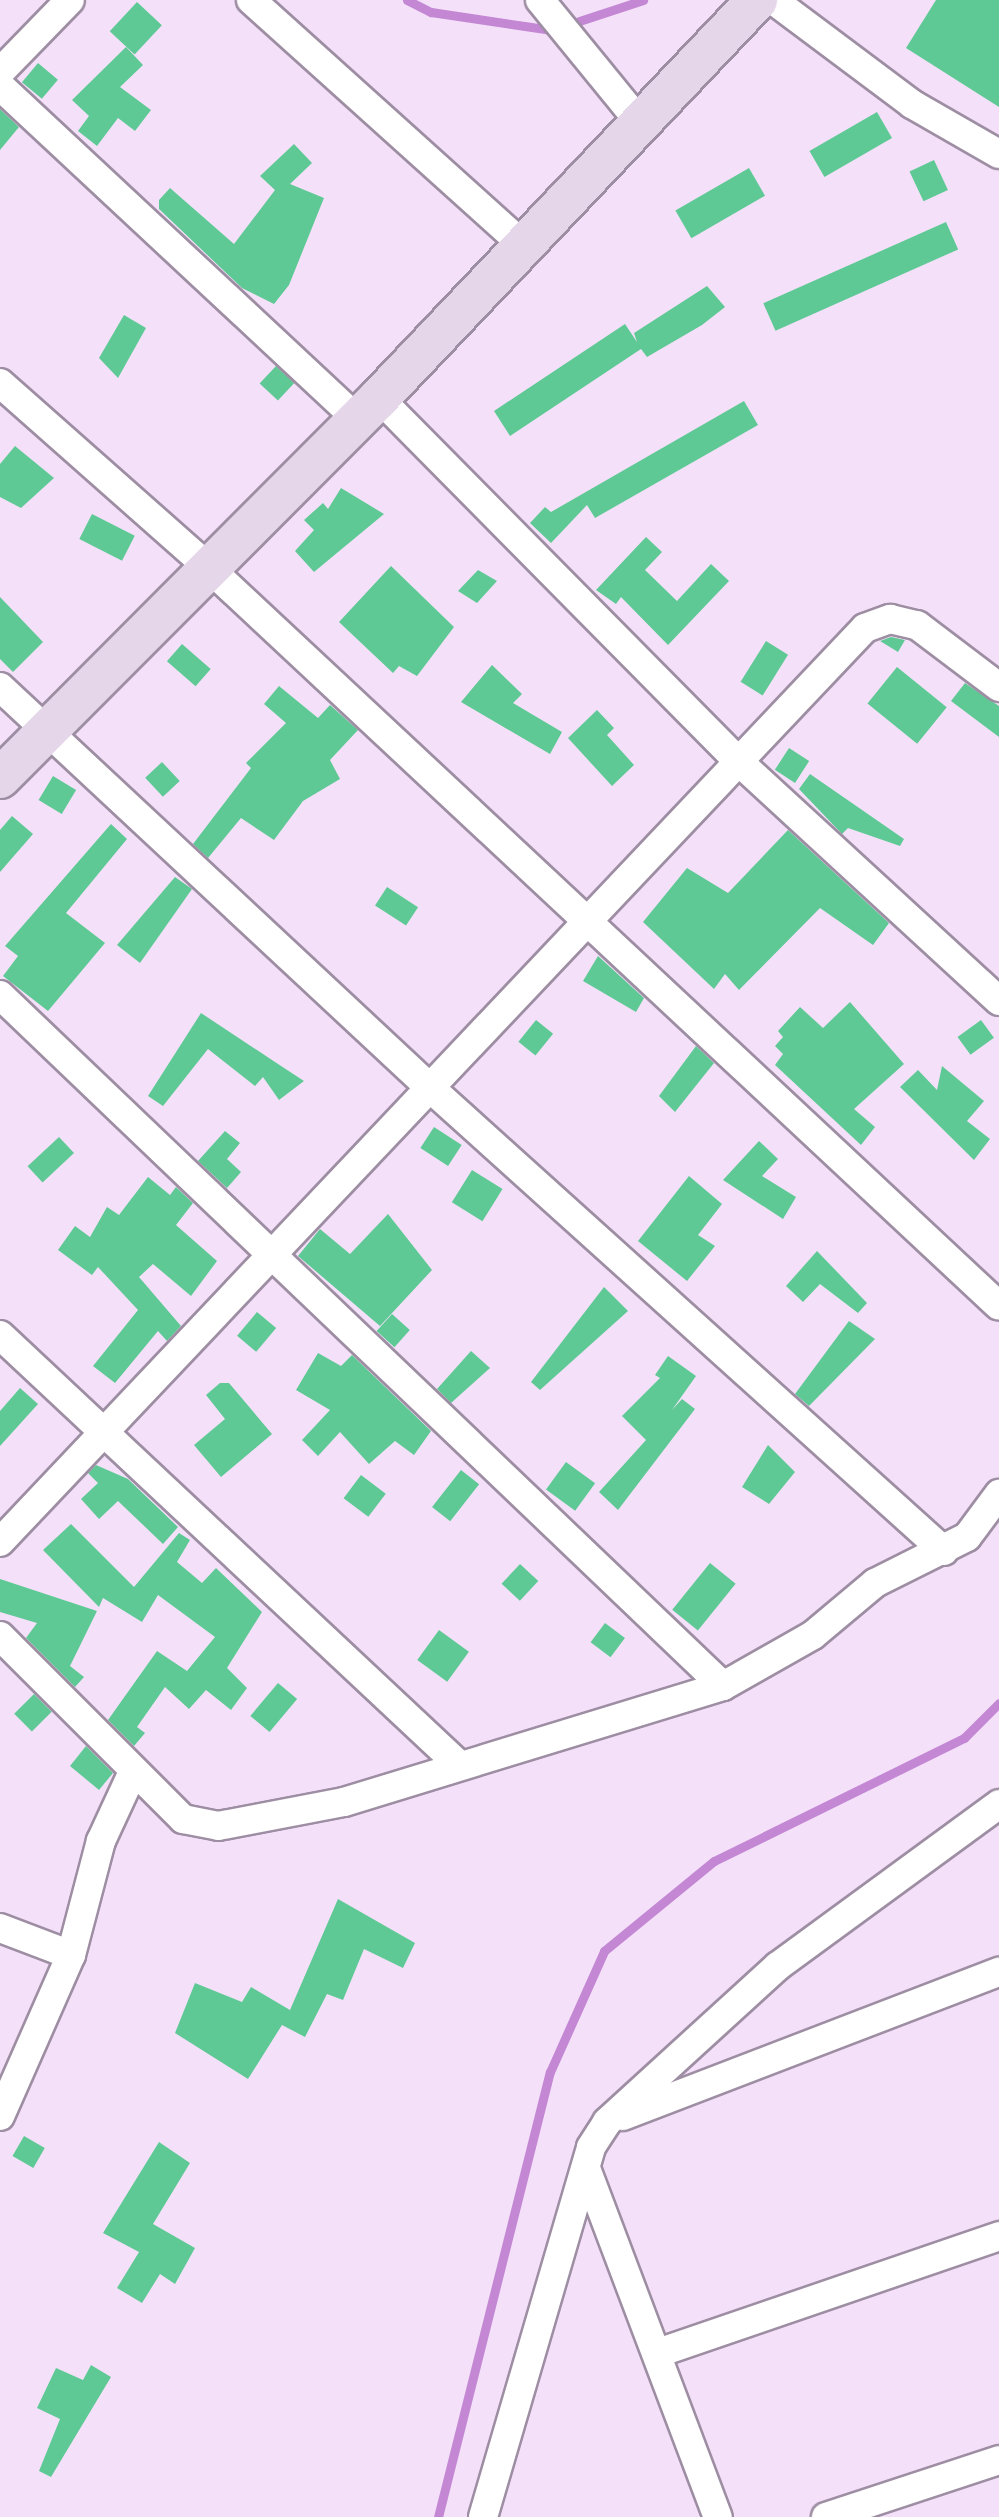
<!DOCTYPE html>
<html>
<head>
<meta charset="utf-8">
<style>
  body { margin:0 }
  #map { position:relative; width:999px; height:2517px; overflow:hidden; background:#f4e1f9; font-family:Karla,sans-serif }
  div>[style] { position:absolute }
  .stream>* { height:9px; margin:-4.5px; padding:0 4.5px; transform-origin:4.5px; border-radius:4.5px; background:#c387d4 }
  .building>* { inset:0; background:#5fc995; transform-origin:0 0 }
  .roads { filter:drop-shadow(2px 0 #9e8ea3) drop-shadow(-2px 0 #9e8ea3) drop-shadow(0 2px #9e8ea3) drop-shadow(0 -2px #9e8ea3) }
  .street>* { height:28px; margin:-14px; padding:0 14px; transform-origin:14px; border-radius:14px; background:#fff }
  .secondary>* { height:40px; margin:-20px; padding:0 20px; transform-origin:20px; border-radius:20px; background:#e5d7e9 }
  span { translate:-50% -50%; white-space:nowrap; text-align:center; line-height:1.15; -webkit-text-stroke:6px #faf3fd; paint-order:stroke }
</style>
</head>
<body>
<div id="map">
  <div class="stream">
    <div style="left:407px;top:0;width:27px;rotate:27deg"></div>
    <div style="left:431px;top:12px;width:122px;rotate:8.5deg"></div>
    <div style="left:552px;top:30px;width:96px;rotate:-18.2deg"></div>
    <div style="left:438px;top:2517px;width:459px;rotate:-75.9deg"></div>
    <div style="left:550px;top:2072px;width:133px;rotate:-65.9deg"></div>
    <div style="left:604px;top:1951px;width:142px;rotate:-39.3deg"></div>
    <div style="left:714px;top:1861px;width:279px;rotate:-26.2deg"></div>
    <div style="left:964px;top:1738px;width:49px;rotate:-45deg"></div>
  </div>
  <div class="building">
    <div style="clip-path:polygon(936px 0,999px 0,999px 107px,906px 48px)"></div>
    <div style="left:137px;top:2px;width:34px;height:40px;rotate:43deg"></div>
    <div style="clip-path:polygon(126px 47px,143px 65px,120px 87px,151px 110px,135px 131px,118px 118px,97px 146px,78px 131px,89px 116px,72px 100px)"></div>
    <div style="left:38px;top:63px;width:26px;height:25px;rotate:40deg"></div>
    <div style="clip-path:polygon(0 109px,19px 127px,0 150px)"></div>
    <div style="left:877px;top:112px;width:30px;height:78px;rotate:60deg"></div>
    <div style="clip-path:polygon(294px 144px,312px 163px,290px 184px,324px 198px,289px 285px,274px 304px,242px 288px,159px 209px,159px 200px,170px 188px,234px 244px,275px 190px,260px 176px)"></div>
    <div style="left:934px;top:160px;width:33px;height:27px;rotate:65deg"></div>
    <div style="left:749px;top:168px;width:32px;height:85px;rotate:60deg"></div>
    <div style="left:946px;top:222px;width:30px;height:200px;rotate:66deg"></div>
    <div style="clip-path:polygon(707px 286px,725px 307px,702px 325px,647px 357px,641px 349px,510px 436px,494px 411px,625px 324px,637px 342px,634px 333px)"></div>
    <div style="clip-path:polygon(124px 315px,146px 328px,118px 378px,99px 358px)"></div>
    <div style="left:276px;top:366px;width:25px;height:24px;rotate:43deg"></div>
    <div style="clip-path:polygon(744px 401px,758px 425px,595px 518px,587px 505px,551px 543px,530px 523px,545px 507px,551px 512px)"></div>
    <div style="clip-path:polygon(15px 446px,54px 478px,21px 508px,0 497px,0 464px)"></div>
    <div style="clip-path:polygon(341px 488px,384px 514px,314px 572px,295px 551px,314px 530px,304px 520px,323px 503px,328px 509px)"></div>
    <div style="left:92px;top:514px;width:48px;height:28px;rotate:27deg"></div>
    <div style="clip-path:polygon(646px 537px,662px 552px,645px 570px,677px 601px,711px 564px,729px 581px,668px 645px,621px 597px,616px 604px,596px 590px)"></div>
    <div style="clip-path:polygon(391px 566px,454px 627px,417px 676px,399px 666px,393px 673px,339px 622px)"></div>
    <div style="clip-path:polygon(478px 570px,497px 581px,477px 603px,458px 591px)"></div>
    <div style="clip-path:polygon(0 597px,43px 642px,13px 672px,0 659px)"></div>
    <div style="clip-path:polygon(891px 637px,905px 640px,898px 652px,880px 641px)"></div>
    <div style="left:766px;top:641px;width:26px;height:48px;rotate:32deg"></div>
    <div style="left:182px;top:644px;width:38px;height:23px;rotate:41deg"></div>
    <div style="clip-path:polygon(492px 665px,522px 694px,513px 703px,562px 732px,550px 754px,461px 702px)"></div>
    <div style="left:897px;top:667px;width:64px;height:47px;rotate:39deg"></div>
    <div style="clip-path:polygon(965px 683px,999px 706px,999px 737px,951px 701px)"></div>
    <div style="clip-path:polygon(279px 686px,318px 718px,330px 705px,358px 730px,330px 760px,340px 779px,303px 801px,274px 840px,241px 818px,208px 858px,193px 844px,251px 768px,246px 763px,286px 723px,264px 704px)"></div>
    <div style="clip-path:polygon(597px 710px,614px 728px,607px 735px,634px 765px,612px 786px,568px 738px)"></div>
    <div style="left:789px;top:748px;width:24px;height:26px;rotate:33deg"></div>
    <div style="left:162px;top:762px;width:26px;height:23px;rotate:47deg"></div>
    <div style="clip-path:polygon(810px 774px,904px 839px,900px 846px,848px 828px,842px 834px,799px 789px)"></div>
    <div style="left:53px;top:776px;width:27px;height:28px;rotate:31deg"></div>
    <div style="clip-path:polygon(12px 816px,33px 834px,0 872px,0 830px)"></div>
    <div style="clip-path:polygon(111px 824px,127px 839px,66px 913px,105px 943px,48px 1011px,3px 976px,18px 956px,5px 946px)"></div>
    <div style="clip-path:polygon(788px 830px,889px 923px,873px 945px,820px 908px,739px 990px,725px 974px,714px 989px,643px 922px,687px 868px,728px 893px)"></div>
    <div style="clip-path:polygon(175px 877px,192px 889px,140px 963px,117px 945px)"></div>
    <div style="left:387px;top:887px;width:37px;height:22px;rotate:33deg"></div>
    <div style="clip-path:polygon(598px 956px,644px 998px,636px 1012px,583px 981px)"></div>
    <div style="clip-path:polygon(850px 1002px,904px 1064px,854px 1109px,875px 1127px,861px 1145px,775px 1065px,783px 1054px,775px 1046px,783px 1037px,778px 1031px,800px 1007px,823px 1028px)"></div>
    <div style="clip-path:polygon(201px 1013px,275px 1062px,304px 1081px,279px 1100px,263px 1077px,255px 1086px,208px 1049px,163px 1106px,148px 1096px)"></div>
    <div style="left:536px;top:1020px;width:22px;height:28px;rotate:39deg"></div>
    <div style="left:981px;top:1020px;width:22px;height:29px;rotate:54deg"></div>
    <div style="clip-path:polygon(696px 1046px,714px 1063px,675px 1112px,659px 1096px)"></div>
    <div style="clip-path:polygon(942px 1066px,984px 1101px,967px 1121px,990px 1139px,974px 1160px,900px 1087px,918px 1070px,937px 1090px)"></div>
    <div style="left:434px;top:1127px;width:33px;height:25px;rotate:33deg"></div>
    <div style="clip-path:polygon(225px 1131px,240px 1143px,227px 1159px,241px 1172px,227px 1188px,198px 1161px)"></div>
    <div style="left:59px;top:1137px;width:22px;height:43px;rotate:47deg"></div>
    <div style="clip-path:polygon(759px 1141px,778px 1159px,762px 1176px,796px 1197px,783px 1219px,723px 1180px)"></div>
    <div style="left:472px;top:1170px;width:36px;height:38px;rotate:32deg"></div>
    <div style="clip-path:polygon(689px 1176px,722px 1204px,698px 1235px,715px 1246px,687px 1281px,638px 1241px)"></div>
    <div style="clip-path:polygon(148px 1177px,170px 1195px,176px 1187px,193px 1203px,176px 1225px,217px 1261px,191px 1296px,153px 1264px,139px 1277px,181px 1326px,167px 1341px,158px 1331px,115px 1383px,93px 1366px,138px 1310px,98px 1267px,92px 1275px,58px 1250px,75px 1226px,90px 1237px,107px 1207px,119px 1215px)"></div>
    <div style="clip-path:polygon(388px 1214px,432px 1270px,380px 1326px,298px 1256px,320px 1229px,350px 1254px)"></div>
    <div style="clip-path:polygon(817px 1251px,867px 1303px,858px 1313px,820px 1284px,803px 1302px,786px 1286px)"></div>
    <div style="clip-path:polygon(604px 1287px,628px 1311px,540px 1390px,531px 1382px)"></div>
    <div style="left:257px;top:1312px;width:25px;height:31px;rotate:40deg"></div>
    <div style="left:392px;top:1314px;width:24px;height:23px;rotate:42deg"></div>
    <div style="clip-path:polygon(849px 1321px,875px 1339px,809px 1406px,795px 1394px)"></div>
    <div style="clip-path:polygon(471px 1351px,490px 1368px,451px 1403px,437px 1389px)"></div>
    <div style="clip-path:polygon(318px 1353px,341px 1366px,352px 1355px,431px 1431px,414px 1455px,395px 1441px,369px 1464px,340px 1432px,318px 1456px,302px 1440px,330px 1410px,296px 1390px)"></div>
    <div style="clip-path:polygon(668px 1356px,696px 1376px,672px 1410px,682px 1399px,695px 1409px,618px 1510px,599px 1492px,646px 1440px,622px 1416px,660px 1378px,655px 1375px)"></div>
    <div style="clip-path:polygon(220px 1383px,229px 1383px,272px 1434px,221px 1477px,194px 1445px,225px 1419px,206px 1395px)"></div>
    <div style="clip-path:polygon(20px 1388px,38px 1404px,0 1446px,0 1411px)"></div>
    <div style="clip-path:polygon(768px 1445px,795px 1472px,769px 1504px,742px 1487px)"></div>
    <div style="left:566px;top:1462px;width:36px;height:34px;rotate:36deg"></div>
    <div style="clip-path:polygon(96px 1465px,128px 1479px,178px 1527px,163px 1544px,118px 1501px,99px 1519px,81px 1499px,98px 1483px,88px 1473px)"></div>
    <div style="left:461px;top:1470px;width:23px;height:47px;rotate:38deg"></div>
    <div style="left:361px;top:1475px;width:31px;height:29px;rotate:37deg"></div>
    <div style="clip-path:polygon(71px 1524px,134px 1587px,179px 1533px,190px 1540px,177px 1562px,202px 1583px,216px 1568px,262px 1612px,227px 1668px,247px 1688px,231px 1710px,206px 1690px,189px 1709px,165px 1687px,137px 1727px,145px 1733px,134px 1746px,108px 1720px,157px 1651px,187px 1671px,215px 1637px,158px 1595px,142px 1622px,103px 1598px,99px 1607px,43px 1550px)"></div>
    <div style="left:710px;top:1563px;width:33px;height:60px;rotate:39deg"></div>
    <div style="left:520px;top:1564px;width:25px;height:27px;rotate:43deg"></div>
    <div style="clip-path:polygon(0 1579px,97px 1611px,70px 1666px,84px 1677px,75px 1687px,26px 1638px,37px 1623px,0 1612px)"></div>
    <div style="left:605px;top:1623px;width:25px;height:24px;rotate:37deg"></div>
    <div style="left:439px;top:1630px;width:37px;height:37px;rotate:36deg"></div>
    <div style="left:278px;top:1683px;width:25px;height:43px;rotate:40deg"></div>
    <div style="left:34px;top:1694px;width:25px;height:28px;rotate:45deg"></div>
    <div style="clip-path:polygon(86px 1746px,113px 1773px,99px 1790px,70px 1766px)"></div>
    <div style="clip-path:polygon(338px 1899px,415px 1943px,403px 1968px,364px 1949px,343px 2000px,327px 1994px,305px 2037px,282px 2025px,248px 2079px,175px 2033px,195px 1983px,242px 2002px,251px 1987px,290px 2010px)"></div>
    <div style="left:24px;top:2136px;width:24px;height:23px;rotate:30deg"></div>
    <div style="clip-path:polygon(159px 2142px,190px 2163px,153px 2224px,195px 2248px,175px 2284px,160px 2274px,142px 2303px,117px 2288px,139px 2252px,103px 2233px)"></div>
    <div style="clip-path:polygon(91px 2365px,111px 2377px,51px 2477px,39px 2471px,60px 2419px,37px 2408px,56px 2368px,83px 2380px)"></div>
  </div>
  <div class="roads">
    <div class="street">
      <div style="left:251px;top:0;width:365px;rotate:42deg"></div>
      <div style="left:540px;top:0;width:155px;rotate:50.8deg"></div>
      <div style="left:773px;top:0;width:174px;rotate:36.8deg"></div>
      <div style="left:912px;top:104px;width:100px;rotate:29.9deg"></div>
      <div style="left:0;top:72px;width:100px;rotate:-45.8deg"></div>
      <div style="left:0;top:86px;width:490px;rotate:43deg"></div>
      <div style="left:0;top:383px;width:278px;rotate:41.5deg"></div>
      <div style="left:208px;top:567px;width:1082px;rotate:43.05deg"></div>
      <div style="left:379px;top:398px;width:509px;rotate:45.32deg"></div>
      <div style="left:737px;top:760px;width:356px;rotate:42.6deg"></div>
      <div style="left:0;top:687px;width:584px;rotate:42.99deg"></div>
      <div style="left:427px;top:1085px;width:696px;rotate:42.03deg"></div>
      <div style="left:0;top:995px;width:1000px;rotate:43.7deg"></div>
      <div style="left:0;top:1335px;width:625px;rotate:43.12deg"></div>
      <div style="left:0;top:1542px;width:1258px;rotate:-46.58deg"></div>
      <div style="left:865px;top:628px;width:27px;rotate:-20deg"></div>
      <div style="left:890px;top:619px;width:28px;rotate:13deg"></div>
      <div style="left:917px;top:625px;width:103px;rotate:37.1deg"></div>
      <div style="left:0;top:1636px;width:259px;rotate:45deg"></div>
      <div style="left:183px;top:1819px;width:36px;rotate:11deg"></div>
      <div style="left:218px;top:1826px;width:128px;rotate:-10.8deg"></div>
      <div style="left:344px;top:1802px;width:396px;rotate:-17deg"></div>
      <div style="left:723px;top:1686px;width:103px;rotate:-29.5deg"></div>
      <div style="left:813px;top:1635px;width:81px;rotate:-40deg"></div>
      <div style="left:875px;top:1583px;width:103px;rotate:-26.6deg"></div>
      <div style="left:967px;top:1537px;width:54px;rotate:-53.3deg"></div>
      <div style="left:0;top:1928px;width:76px;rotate:20.8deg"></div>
      <div style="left:0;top:2116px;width:176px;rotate:-66.2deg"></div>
      <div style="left:71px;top:1955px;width:118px;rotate:-75.3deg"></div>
      <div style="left:101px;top:1841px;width:74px;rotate:-65.2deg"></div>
      <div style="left:623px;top:2116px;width:403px;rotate:-21deg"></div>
      <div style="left:587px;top:2171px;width:370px;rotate:69.3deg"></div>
      <div style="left:658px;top:2353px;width:361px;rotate:-18.9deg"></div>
      <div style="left:483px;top:2517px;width:385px;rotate:-73.7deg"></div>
      <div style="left:591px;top:2147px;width:30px;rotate:-57deg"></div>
      <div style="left:607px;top:2122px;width:231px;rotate:-42.4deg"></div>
      <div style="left:778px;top:1966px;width:274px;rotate:-36.2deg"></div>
      <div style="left:826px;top:2517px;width:182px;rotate:-18.2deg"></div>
    </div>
    <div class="secondary">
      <div style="left:0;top:778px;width:537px;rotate:-45.08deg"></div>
      <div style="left:379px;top:398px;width:549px;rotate:-46.48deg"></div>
    </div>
  </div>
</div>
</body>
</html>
